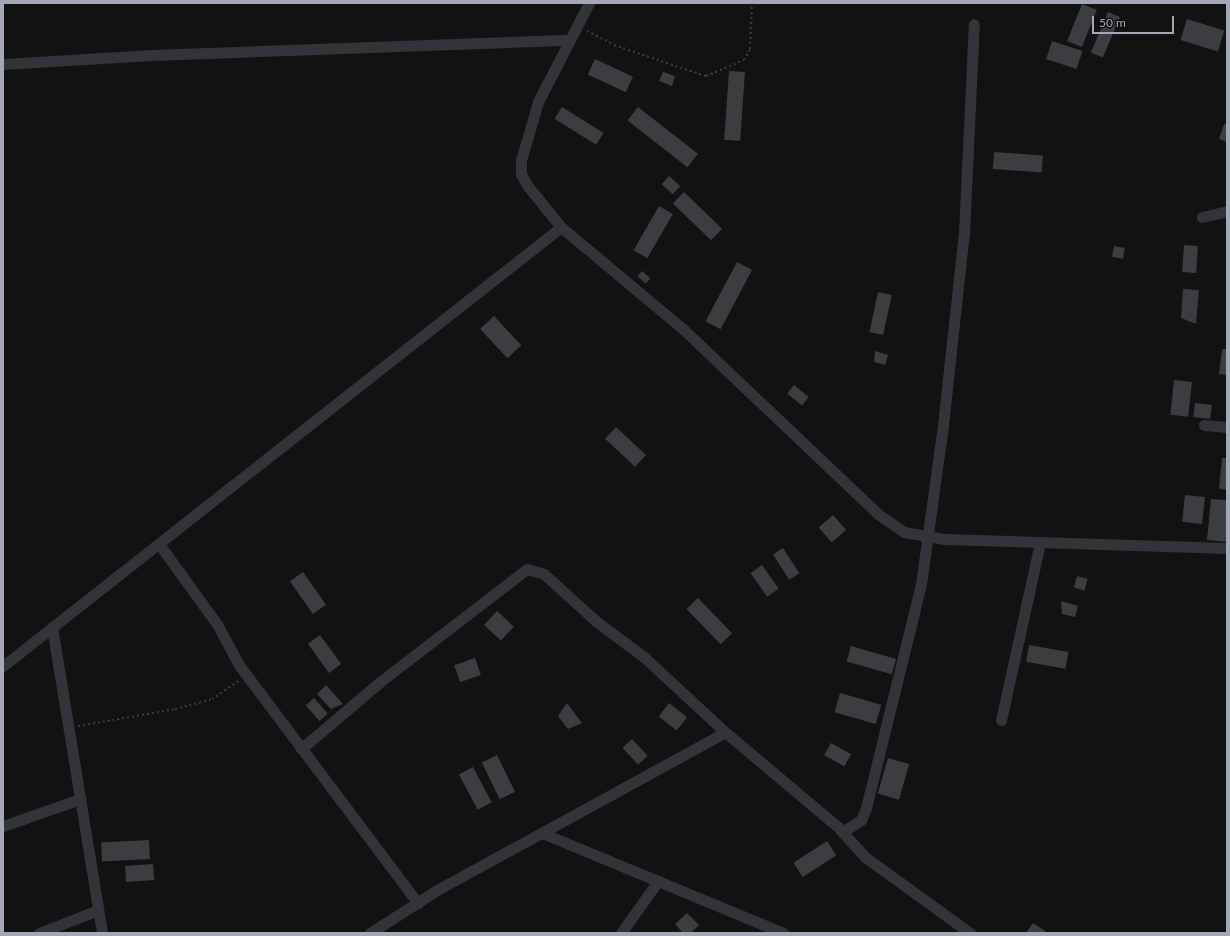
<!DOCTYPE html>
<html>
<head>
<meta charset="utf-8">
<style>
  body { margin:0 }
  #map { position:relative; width:1230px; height:936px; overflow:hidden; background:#121213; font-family:Lato,sans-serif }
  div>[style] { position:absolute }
  .building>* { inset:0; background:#3c3d41; transform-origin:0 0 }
  .path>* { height:2px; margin-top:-1px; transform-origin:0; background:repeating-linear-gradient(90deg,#383b40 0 2px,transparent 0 5px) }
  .minor>* { height:11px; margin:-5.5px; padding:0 5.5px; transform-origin:5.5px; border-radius:5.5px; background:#333439 }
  span { translate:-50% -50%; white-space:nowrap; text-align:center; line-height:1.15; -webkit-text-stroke:3px #0d0d0e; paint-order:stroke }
  .frame { position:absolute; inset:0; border:4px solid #a2a8b5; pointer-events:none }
  .scale { position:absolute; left:1092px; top:16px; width:82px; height:18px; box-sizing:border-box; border:2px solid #a2a8b5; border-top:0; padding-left:5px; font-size:12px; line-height:14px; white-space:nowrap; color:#a2a8b5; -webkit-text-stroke:3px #0d0d0e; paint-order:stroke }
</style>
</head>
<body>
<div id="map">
  <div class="building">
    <div style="left:1082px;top:4px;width:16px;height:40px;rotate:22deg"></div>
    <div style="left:1108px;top:12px;width:13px;height:44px;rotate:23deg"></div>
    <div style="left:1187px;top:19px;width:39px;height:22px;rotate:17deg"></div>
    <div style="left:1052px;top:41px;width:32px;height:19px;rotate:18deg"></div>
    <div style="left:595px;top:59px;width:42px;height:17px;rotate:25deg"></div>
    <div style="left:729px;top:71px;width:16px;height:69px;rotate:4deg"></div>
    <div style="clip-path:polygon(663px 72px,675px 76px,672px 86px,659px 81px)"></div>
    <div style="left:562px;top:107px;width:49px;height:14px;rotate:32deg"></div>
    <div style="left:638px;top:107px;width:76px;height:17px;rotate:38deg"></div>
    <div style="clip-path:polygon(1224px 124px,1227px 124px,1227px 142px,1219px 139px)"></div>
    <div style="left:994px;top:152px;width:49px;height:17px;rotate:4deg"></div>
    <div style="left:669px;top:176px;width:15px;height:11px;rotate:42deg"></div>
    <div style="left:684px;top:192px;width:53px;height:16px;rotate:44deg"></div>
    <div style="left:659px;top:206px;width:16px;height:51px;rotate:30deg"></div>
    <div style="left:1184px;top:245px;width:14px;height:27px;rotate:4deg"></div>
    <div style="left:1114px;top:246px;width:11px;height:11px;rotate:10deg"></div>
    <div style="left:737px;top:262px;width:17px;height:67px;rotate:28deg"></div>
    <div style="left:642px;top:271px;width:11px;height:7px;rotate:41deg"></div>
    <div style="clip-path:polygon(1183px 289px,1199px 290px,1196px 324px,1181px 318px)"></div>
    <div style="left:878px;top:292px;width:14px;height:41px;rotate:12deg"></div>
    <div style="left:494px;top:316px;width:40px;height:19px;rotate:47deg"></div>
    <div style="clip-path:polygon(1222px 349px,1227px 349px,1227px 375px,1219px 374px)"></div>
    <div style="clip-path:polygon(875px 351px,888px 355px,885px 365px,874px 362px)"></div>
    <div style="left:1174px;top:380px;width:18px;height:35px;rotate:6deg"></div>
    <div style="left:794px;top:385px;width:19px;height:11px;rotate:39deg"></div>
    <div style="left:1195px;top:403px;width:17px;height:14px;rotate:7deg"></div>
    <div style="left:616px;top:427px;width:41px;height:16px;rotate:43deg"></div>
    <div style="clip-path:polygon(1222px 458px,1227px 458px,1227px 490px,1219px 489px)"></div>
    <div style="left:1185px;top:495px;width:20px;height:27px;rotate:6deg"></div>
    <div style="clip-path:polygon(1211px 499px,1227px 500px,1227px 542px,1207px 540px)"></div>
    <div style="left:833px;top:515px;width:20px;height:19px;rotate:49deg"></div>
    <div style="left:783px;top:548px;width:30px;height:12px;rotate:57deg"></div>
    <div style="left:762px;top:565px;width:29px;height:14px;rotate:55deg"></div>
    <div style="left:303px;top:572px;width:40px;height:16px;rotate:55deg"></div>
    <div style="left:1077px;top:576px;width:11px;height:12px;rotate:15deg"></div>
    <div style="left:698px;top:598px;width:49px;height:16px;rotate:46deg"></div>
    <div style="clip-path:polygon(1061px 601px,1078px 606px,1075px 617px,1062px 614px)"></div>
    <div style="left:497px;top:611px;width:23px;height:19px;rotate:43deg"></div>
    <div style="left:320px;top:635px;width:36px;height:15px;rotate:54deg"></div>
    <div style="left:1029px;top:645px;width:40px;height:17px;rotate:10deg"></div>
    <div style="left:851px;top:646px;width:47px;height:16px;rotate:16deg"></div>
    <div style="left:475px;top:658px;width:18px;height:22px;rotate:71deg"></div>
    <div style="clip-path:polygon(326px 685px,343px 704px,331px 709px,317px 694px)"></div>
    <div style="left:840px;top:693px;width:43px;height:20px;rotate:16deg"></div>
    <div style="left:314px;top:698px;width:21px;height:11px;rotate:49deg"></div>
    <div style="clip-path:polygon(567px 703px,582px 723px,568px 729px,558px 716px)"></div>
    <div style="left:669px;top:703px;width:23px;height:17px;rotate:38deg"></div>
    <div style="left:632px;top:739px;width:23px;height:13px;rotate:47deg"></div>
    <div style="left:831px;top:743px;width:23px;height:14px;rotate:29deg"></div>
    <div style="left:497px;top:755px;width:41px;height:17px;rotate:64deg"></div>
    <div style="left:888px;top:758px;width:22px;height:37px;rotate:16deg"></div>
    <div style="left:473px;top:767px;width:40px;height:16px;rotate:62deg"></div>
    <div style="left:149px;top:840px;width:19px;height:48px;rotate:87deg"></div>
    <div style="left:827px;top:841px;width:17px;height:40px;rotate:57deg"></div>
    <div style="left:153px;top:864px;width:16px;height:28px;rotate:86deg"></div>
    <div style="clip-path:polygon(687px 913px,699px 925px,691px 933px,683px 933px,675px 924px)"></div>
    <div style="clip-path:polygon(1033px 923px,1048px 933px,1026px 933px)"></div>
  </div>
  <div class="path">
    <div style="left:587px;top:31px;width:30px;rotate:27deg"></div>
    <div style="left:614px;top:45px;width:97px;rotate:18.6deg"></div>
    <div style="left:706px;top:76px;width:41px;rotate:-22.8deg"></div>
    <div style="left:744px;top:60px;width:13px;rotate:-61deg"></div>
    <div style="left:750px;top:49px;width:46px;rotate:-87.5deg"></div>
    <div style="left:78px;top:726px;width:98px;rotate:-9.9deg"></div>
    <div style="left:175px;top:709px;width:38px;rotate:-15deg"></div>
    <div style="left:212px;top:699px;width:32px;rotate:-34deg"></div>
  </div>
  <div class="minor">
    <div style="left:589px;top:3px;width:111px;rotate:117.3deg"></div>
    <div style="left:538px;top:102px;width:60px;rotate:106.3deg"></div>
    <div style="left:521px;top:160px;width:14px;rotate:90deg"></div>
    <div style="left:521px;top:174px;width:13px;rotate:61deg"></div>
    <div style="left:527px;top:185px;width:54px;rotate:51deg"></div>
    <div style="left:561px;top:227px;width:158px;rotate:39.9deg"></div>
    <div style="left:682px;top:328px;width:270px;rotate:43.5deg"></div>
    <div style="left:878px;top:514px;width:32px;rotate:35deg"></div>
    <div style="left:904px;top:532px;width:41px;rotate:9.9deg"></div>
    <div style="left:944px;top:539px;width:283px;rotate:1.8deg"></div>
    <div style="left:3px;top:64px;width:149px;rotate:-3.5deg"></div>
    <div style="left:152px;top:55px;width:418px;rotate:-2.1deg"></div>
    <div style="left:1202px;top:217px;width:26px;rotate:-13deg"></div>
    <div style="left:1204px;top:425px;width:23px;rotate:5deg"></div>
    <div style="left:159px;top:544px;width:99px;rotate:54.1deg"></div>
    <div style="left:217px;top:624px;width:47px;rotate:61.8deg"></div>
    <div style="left:239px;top:665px;width:298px;rotate:53.1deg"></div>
    <div style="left:52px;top:627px;width:310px;rotate:80.7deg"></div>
    <div style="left:3px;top:666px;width:710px;rotate:-38.19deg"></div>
    <div style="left:1001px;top:720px;width:181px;rotate:-77.6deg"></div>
    <div style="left:301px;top:749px;width:105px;rotate:-40.4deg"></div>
    <div style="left:381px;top:681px;width:184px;rotate:-37.5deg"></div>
    <div style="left:527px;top:569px;width:18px;rotate:16deg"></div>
    <div style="left:544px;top:574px;width:72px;rotate:42.2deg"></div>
    <div style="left:597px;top:622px;width:59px;rotate:36.7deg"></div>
    <div style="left:644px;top:657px;width:110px;rotate:42.8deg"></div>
    <div style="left:3px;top:826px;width:82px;rotate:-19.3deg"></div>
    <div style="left:842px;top:832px;width:22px;rotate:-32deg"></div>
    <div style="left:861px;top:820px;width:13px;rotate:-67deg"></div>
    <div style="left:866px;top:808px;width:231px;rotate:-76.2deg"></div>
    <div style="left:921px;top:584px;width:161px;rotate:-82.1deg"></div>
    <div style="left:943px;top:425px;width:193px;rotate:-83.8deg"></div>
    <div style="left:964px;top:233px;width:209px;rotate:-87.3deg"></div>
    <div style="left:542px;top:833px;width:261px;rotate:22.5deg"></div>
    <div style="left:39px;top:933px;width:63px;rotate:-21.3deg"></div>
    <div style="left:370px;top:933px;width:80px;rotate:-32.7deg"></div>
    <div style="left:437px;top:890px;width:328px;rotate:-28.7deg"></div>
    <div style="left:725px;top:732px;width:148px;rotate:40.1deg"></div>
    <div style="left:838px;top:827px;width:40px;rotate:48deg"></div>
    <div style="left:865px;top:857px;width:130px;rotate:35.9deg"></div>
    <div style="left:621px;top:933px;width:64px;rotate:-54.6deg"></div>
  </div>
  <div class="frame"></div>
  <div class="scale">50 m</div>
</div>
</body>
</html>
